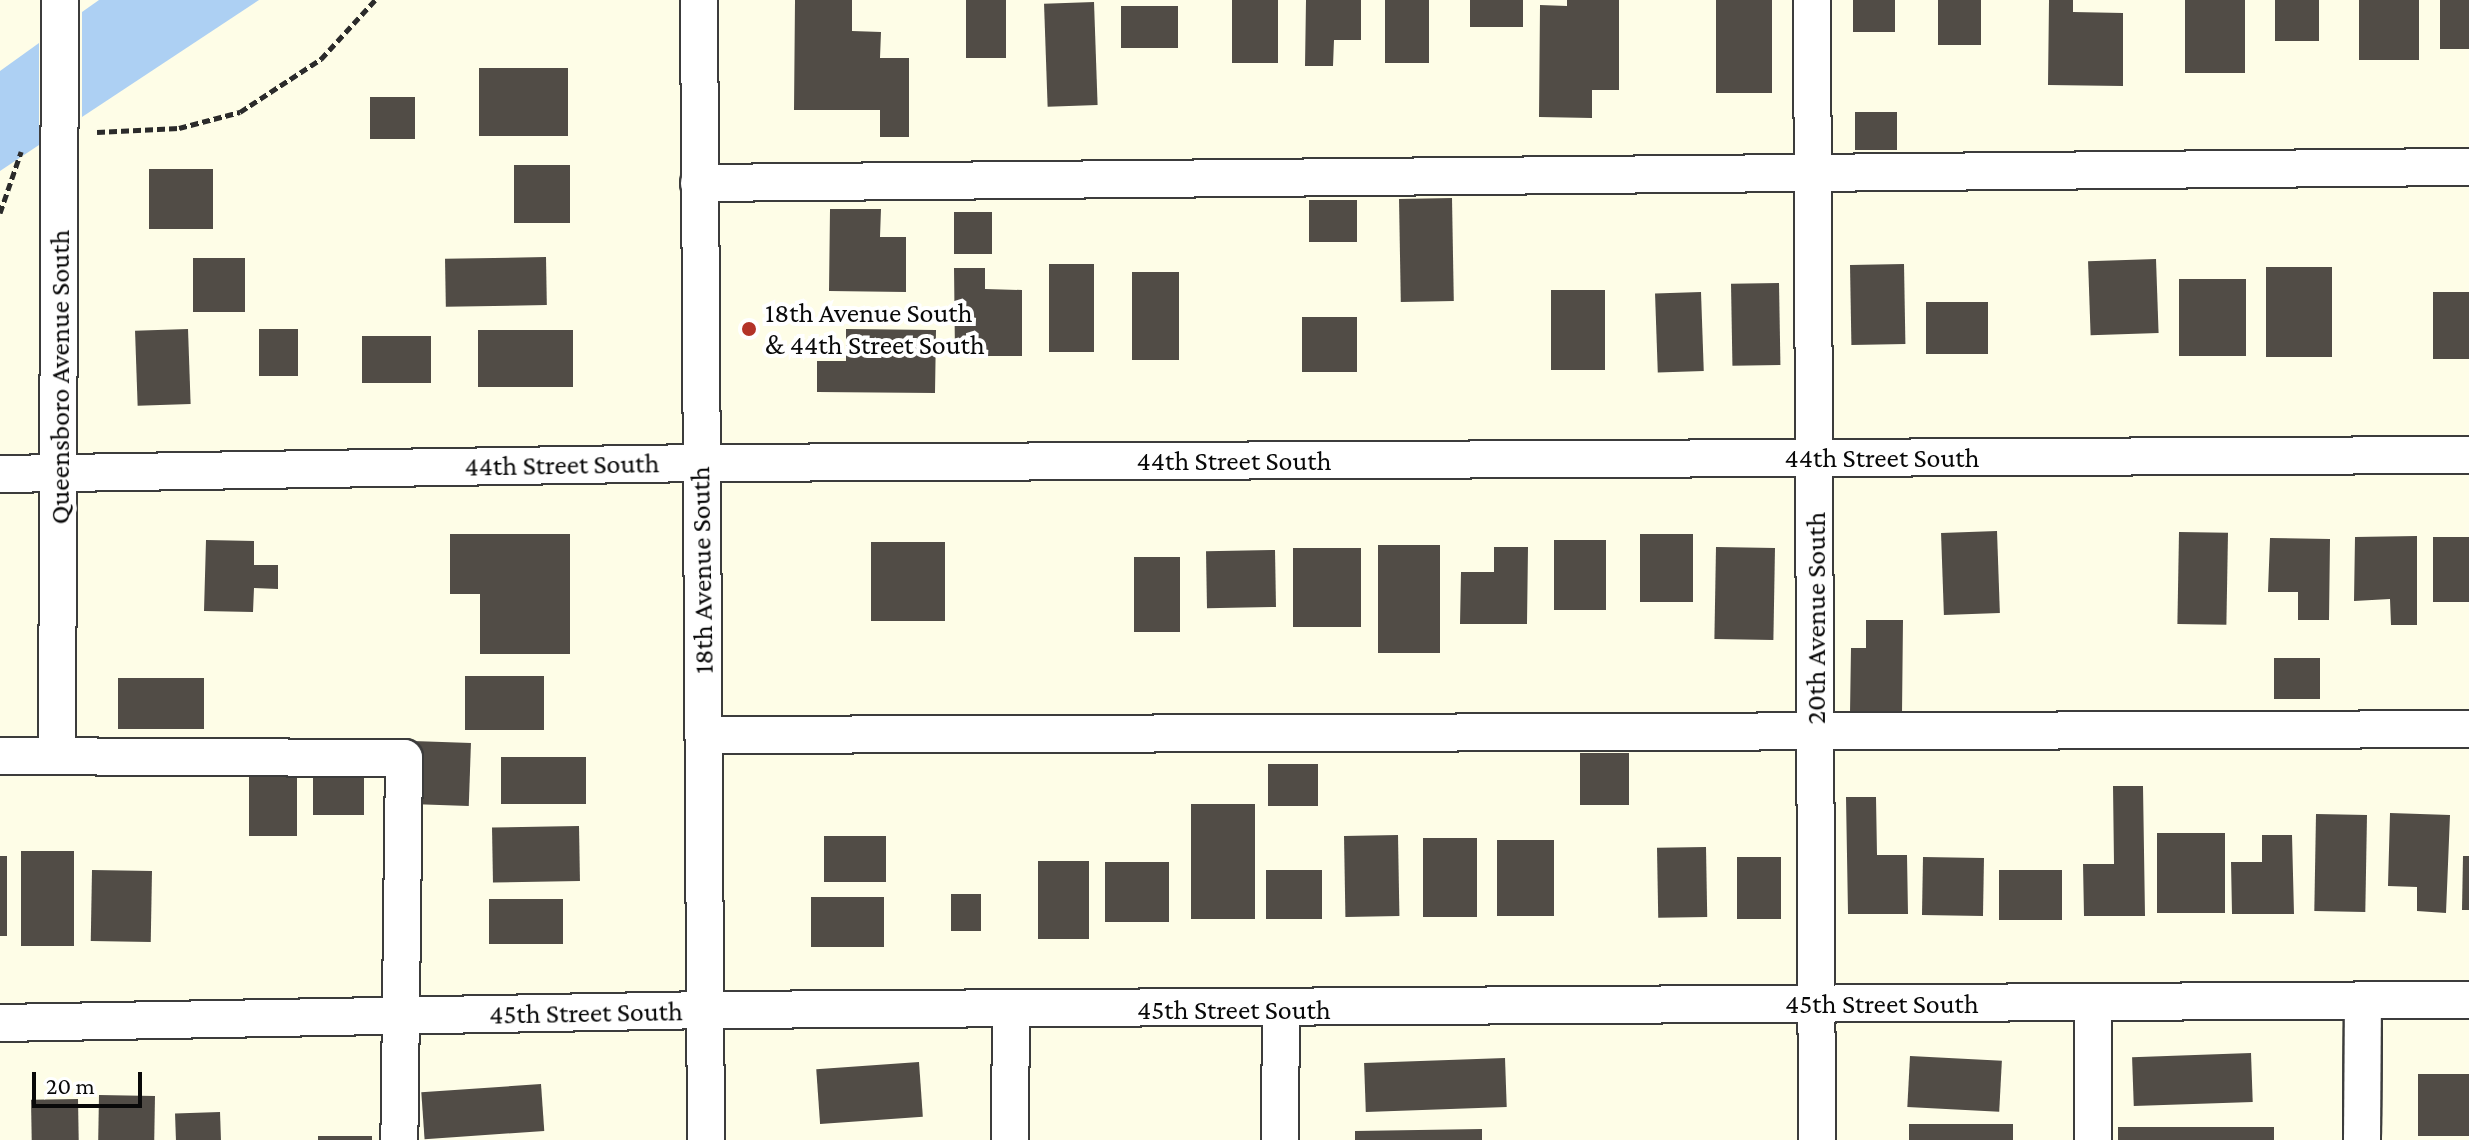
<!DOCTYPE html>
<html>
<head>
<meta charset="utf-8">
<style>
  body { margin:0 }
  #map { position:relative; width:2469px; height:1140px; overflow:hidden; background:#fefde7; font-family:"Crimson Pro",serif }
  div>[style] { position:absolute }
  .water>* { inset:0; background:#add0f3 }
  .building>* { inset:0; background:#514c46; transform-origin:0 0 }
  .path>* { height:5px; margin-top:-2.5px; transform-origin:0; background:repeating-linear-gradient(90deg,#2b2b2b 0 8px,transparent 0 12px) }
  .roads { filter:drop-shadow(2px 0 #3c3c3c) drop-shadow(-2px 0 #3c3c3c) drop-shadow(0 2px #3c3c3c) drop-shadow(0 -2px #3c3c3c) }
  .minor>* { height:36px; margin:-18px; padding:0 18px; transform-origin:18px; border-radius:18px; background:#fff }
  .dots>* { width:22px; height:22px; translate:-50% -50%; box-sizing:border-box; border:4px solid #fff; border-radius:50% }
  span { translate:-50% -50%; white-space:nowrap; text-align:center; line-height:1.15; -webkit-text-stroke:8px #fff; paint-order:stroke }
  .poi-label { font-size:28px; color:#090909 }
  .left { translate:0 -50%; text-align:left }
  .street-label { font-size:28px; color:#090909 }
  .scale { position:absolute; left:32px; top:1072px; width:110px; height:36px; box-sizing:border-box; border:4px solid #090909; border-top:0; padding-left:10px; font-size:24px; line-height:28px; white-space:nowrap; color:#090909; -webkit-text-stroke:6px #fff; paint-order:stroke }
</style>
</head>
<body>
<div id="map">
  <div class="water">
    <div style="clip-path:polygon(99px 0,259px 0,82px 117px,82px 12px)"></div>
    <div style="clip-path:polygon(39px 43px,39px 145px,0 171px,0 71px)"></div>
  </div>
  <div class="building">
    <div style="clip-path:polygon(795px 0,852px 0,852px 31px,881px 32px,880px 58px,909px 58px,909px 137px,880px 137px,880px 110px,794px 110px)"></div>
    <div style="left:966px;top:0;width:40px;height:58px"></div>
    <div style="left:1232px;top:0;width:46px;height:63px"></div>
    <div style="clip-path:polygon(1306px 0,1361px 0,1361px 40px,1334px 40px,1333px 66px,1305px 66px)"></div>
    <div style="left:1385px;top:0;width:44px;height:63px"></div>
    <div style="left:1470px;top:0;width:53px;height:27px"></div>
    <div style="clip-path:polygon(1567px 0,1619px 0,1619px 90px,1592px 90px,1592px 118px,1539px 117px,1540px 5px,1567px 6px)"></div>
    <div style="left:1716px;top:0;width:56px;height:93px"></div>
    <div style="left:1853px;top:0;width:42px;height:32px"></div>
    <div style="left:1938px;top:0;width:43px;height:45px"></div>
    <div style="clip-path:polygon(2049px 0,2073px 0,2073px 12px,2123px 13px,2123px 86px,2048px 85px)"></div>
    <div style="left:2185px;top:0;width:60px;height:73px"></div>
    <div style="left:2275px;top:0;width:44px;height:41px"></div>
    <div style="left:2359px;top:0;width:60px;height:60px"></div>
    <div style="left:2440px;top:0;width:29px;height:49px"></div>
    <div style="left:1094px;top:2px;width:103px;height:50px;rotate:88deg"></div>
    <div style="left:1121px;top:6px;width:57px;height:42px"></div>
    <div style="left:479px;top:68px;width:89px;height:68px"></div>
    <div style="left:370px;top:97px;width:45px;height:42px"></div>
    <div style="left:1855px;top:112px;width:42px;height:38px"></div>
    <div style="left:514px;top:165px;width:56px;height:58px"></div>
    <div style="left:149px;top:169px;width:64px;height:60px"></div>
    <div style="left:1452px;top:198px;width:103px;height:53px;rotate:89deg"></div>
    <div style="left:1309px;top:200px;width:48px;height:42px"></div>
    <div style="clip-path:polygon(830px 209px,881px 209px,880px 237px,906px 237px,906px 292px,829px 291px)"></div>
    <div style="left:954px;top:212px;width:38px;height:42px"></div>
    <div style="left:546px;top:257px;width:48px;height:101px;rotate:89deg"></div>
    <div style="left:193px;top:258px;width:52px;height:54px"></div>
    <div style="left:2156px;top:259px;width:74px;height:68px;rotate:88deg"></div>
    <div style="left:1049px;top:264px;width:45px;height:88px"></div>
    <div style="left:1904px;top:264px;width:80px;height:54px;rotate:89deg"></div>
    <div style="left:2266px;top:267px;width:66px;height:90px"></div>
    <div style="clip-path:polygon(954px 268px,985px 268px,985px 289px,1022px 290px,1022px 356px,955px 356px)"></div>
    <div style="left:1132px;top:272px;width:47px;height:88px"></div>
    <div style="left:2246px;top:279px;width:77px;height:67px;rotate:90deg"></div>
    <div style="left:1779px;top:283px;width:82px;height:48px;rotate:89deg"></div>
    <div style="left:1551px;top:290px;width:54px;height:80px"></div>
    <div style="left:1701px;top:292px;width:79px;height:46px;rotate:88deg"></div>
    <div style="left:2469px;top:292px;width:67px;height:36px;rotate:90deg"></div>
    <div style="left:1926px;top:302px;width:62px;height:52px"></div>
    <div style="left:1302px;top:317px;width:55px;height:55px"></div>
    <div style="left:188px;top:329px;width:75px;height:53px;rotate:88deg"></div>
    <div style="left:259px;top:329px;width:39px;height:47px"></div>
    <div style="clip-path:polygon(846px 329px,936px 330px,935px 393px,817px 392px,817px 361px,846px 361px)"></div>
    <div style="left:478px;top:330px;width:95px;height:57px"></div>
    <div style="left:431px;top:336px;width:47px;height:69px;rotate:90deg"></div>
    <div style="left:1997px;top:531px;width:82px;height:56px;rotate:88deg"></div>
    <div style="left:2179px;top:532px;width:49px;height:92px;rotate:1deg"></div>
    <div style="clip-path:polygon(450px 534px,570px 534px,570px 654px,480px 654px,480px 594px,450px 594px)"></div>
    <div style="left:1640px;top:534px;width:53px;height:68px"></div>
    <div style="clip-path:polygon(2417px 536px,2417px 625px,2391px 625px,2390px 599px,2354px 601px,2355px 537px)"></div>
    <div style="left:2469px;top:537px;width:65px;height:36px;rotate:90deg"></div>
    <div style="clip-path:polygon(2270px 538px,2330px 539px,2329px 620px,2298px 620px,2298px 592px,2268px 592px)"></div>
    <div style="clip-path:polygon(206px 540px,254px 541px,254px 565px,278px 565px,278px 589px,254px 588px,253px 612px,204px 611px)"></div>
    <div style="left:1554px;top:540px;width:52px;height:70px"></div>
    <div style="left:871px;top:542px;width:74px;height:79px"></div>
    <div style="left:1378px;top:545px;width:62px;height:108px"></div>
    <div style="clip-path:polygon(1494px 547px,1528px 547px,1527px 624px,1460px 624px,1461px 572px,1494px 572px)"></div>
    <div style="left:1716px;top:547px;width:59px;height:92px;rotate:1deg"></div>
    <div style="left:1293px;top:548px;width:68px;height:79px"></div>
    <div style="left:1275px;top:550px;width:57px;height:69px;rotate:89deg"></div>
    <div style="left:1134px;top:557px;width:46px;height:75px"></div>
    <div style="clip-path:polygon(1866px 620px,1903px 620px,1902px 714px,1850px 713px,1851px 648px,1866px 648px)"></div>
    <div style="left:2274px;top:658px;width:46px;height:41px"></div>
    <div style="left:465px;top:676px;width:79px;height:54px"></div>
    <div style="left:118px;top:678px;width:86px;height:51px"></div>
    <div style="left:413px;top:741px;width:58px;height:63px;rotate:2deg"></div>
    <div style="left:1580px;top:753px;width:49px;height:52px"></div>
    <div style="left:501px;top:757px;width:85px;height:47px"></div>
    <div style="left:1268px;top:764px;width:50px;height:42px"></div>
    <div style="left:249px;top:769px;width:48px;height:67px"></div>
    <div style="left:313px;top:777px;width:51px;height:38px"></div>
    <div style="clip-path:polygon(2113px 786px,2143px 786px,2145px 916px,2084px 916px,2083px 864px,2114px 864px)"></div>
    <div style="clip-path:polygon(1846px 797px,1876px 797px,1877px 855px,1907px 855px,1908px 914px,1848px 914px)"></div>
    <div style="left:1255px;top:804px;width:115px;height:64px;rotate:90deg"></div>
    <div style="clip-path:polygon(2390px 813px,2450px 815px,2446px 913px,2417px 911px,2417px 887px,2388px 886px)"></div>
    <div style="left:2316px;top:814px;width:51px;height:97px;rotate:1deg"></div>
    <div style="left:579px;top:826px;width:55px;height:87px;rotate:89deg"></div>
    <div style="left:2157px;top:833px;width:68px;height:80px"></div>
    <div style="left:1398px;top:835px;width:81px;height:54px;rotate:89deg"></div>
    <div style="clip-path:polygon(2262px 835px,2292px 835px,2294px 914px,2232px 914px,2231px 862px,2262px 862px)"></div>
    <div style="left:824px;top:836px;width:62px;height:46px"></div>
    <div style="left:1423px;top:838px;width:54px;height:79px"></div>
    <div style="left:1497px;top:840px;width:57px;height:76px"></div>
    <div style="left:1706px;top:847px;width:70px;height:49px;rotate:89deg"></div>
    <div style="left:21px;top:851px;width:53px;height:95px"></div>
    <div style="left:0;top:856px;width:7px;height:80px"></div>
    <div style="clip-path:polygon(2463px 856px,2469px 856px,2469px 910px,2462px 910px)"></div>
    <div style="left:1737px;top:857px;width:44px;height:62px"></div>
    <div style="left:1923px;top:857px;width:61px;height:58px;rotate:1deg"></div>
    <div style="left:1038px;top:861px;width:51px;height:78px"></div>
    <div style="left:1105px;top:862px;width:64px;height:60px"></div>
    <div style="left:92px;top:870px;width:60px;height:71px;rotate:1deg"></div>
    <div style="left:1266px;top:870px;width:56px;height:49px"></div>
    <div style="left:1999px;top:870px;width:63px;height:50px"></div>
    <div style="left:951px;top:894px;width:30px;height:37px"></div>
    <div style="left:811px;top:897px;width:73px;height:50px"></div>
    <div style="left:563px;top:899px;width:45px;height:74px;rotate:90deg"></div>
    <div style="left:2251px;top:1053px;width:49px;height:119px;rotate:88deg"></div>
    <div style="left:1910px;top:1056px;width:92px;height:51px;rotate:3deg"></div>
    <div style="left:1505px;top:1058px;width:49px;height:141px;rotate:88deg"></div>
    <div style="left:919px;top:1062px;width:55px;height:103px;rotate:86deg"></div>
    <div style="left:2469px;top:1074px;width:62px;height:51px;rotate:90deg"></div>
    <div style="left:541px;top:1084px;width:47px;height:120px;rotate:86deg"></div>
    <div style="left:99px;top:1095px;width:56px;height:45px;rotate:1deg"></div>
    <div style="left:78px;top:1099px;width:41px;height:47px;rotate:89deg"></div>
    <div style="left:220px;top:1112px;width:28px;height:45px;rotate:88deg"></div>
    <div style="left:2013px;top:1124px;width:16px;height:104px;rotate:90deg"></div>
    <div style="left:2118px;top:1127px;width:156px;height:13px"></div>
    <div style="clip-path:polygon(1482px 1129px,1482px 1140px,1355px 1140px,1355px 1131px)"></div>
    <div style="left:318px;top:1136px;width:54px;height:4px"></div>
  </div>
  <div class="path">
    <div style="left:97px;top:132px;width:82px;rotate:-2.8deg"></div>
    <div style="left:179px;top:128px;width:63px;rotate:-14.7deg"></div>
    <div style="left:240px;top:112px;width:97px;rotate:-33.2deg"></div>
    <div style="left:321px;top:59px;width:80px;rotate:-47.5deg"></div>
    <div style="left:0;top:213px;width:65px;rotate:-71deg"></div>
  </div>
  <div class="roads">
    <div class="minor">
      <div style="left:699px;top:0;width:1140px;rotate:89.65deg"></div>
      <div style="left:1812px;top:0;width:1140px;rotate:89.75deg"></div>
      <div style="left:699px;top:183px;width:1770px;rotate:-0.52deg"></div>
      <div style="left:0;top:474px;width:701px;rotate:-0.9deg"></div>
      <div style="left:701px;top:463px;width:1768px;rotate:-0.26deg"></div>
      <div style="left:704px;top:735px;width:1765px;rotate:-0.19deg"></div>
      <div style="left:57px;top:755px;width:755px;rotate:-89.77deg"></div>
      <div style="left:0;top:756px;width:404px;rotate:0.3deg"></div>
      <div style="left:404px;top:758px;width:382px;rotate:90.7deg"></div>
      <div style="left:0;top:1023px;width:707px;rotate:-1.05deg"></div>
      <div style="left:707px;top:1010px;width:1762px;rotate:-0.33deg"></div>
      <div style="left:1010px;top:1140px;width:130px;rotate:-89.6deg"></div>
      <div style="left:1280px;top:1140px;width:130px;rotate:-89.6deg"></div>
      <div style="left:2093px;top:1140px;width:137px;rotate:-90deg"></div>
      <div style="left:2362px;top:1140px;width:139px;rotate:-89.6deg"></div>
    </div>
  </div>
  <div class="dots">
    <div style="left:749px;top:329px;background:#b33328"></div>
  </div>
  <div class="poi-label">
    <span class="left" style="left:765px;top:329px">18th Avenue South<br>&amp; 44th Street South</span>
  </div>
  <div class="street-label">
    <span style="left:60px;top:377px;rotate:-90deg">Queensboro Avenue South</span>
    <span style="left:1882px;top:458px">44th Street South</span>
    <span style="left:1234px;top:461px">44th Street South</span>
    <span style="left:562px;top:465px;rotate:-1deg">44th Street South</span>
    <span style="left:702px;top:570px;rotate:-91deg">18th Avenue South</span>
    <span style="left:1816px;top:618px;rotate:-90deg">20th Avenue South</span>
    <span style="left:1882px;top:1004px">45th Street South</span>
    <span style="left:1234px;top:1010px">45th Street South</span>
    <span style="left:586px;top:1013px;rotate:-1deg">45th Street South</span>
  </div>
  <div class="scale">20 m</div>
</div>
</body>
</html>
